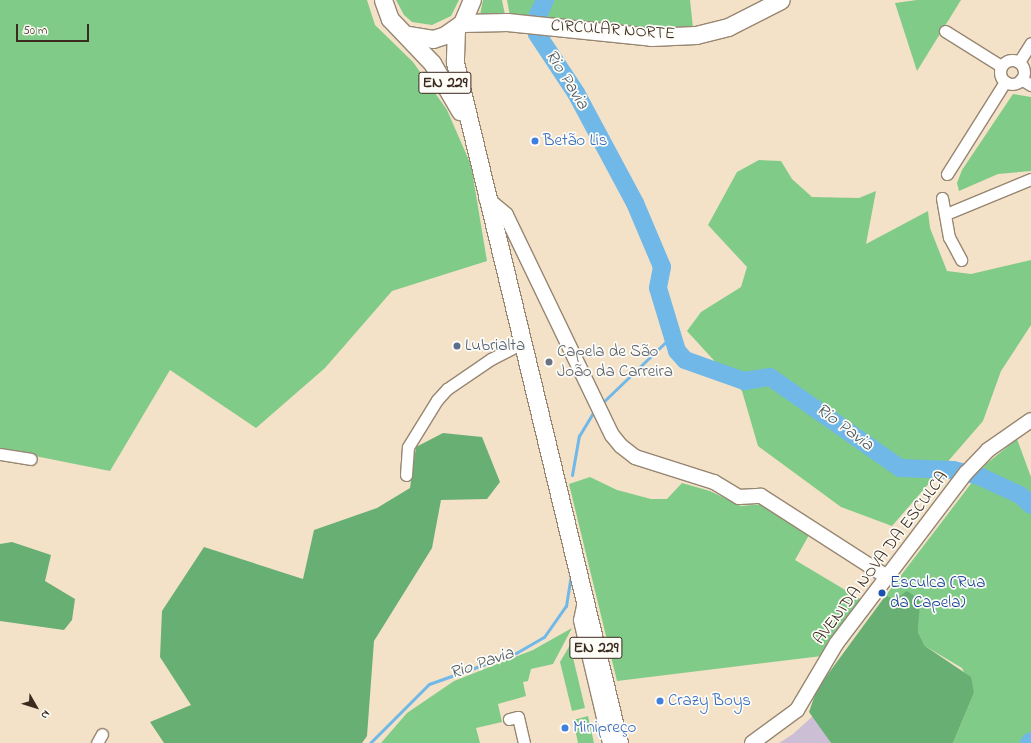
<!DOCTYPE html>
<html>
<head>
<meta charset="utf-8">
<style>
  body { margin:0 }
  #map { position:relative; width:1031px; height:743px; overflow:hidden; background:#f3e2c7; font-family:"Indie Flower",sans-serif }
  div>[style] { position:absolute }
  .industrial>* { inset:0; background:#ccbed4 }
  .green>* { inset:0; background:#80cb88 }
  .forest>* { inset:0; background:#68af74 }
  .stream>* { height:3px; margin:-1.5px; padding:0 1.5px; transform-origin:1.5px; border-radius:1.5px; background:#70b8e8 }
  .river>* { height:18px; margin:-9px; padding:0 9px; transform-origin:9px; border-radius:9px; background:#70b8e8 }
  .roads { filter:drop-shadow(1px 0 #978672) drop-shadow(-1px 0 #978672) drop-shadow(0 1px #978672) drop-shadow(0 -1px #978672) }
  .minor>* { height:11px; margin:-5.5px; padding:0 5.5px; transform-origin:5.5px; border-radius:5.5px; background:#fff }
  .minor>.ring { margin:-5.5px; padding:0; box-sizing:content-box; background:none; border:11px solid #fff; border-radius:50% }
  .tertiary>* { height:14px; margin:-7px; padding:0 7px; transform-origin:7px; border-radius:7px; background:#fff }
  .primary>* { height:17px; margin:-8.5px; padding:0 8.5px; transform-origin:8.5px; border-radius:8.5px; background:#fff }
  .dots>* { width:11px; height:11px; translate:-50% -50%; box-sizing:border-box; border:2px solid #fdfcf7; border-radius:50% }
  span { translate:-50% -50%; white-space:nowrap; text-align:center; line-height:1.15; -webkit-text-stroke:3.5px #fdfcf7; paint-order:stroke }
  .shield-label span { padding:1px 3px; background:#fdfcf7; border:1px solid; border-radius:3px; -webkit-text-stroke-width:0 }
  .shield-label { font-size:16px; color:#3b2a1e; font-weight:700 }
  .street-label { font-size:17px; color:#3b2a1e }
  .shop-label { font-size:17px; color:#366cbe }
  .left { translate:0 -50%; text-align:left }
  .service-label { font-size:17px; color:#4e5e75 }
  .worship-label { font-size:17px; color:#5b616d }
  .transit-label { font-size:17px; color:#164399 }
  .water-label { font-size:18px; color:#4e5c65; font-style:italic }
  .north { position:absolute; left:16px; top:687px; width:40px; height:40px; -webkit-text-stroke:3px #fdfcf7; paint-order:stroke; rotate:129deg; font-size:11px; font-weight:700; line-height:16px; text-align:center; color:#3b2a1e }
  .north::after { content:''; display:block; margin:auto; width:14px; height:18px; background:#3b2a1e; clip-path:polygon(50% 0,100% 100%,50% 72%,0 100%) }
  .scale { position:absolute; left:16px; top:24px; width:73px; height:18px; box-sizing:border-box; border:2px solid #3b2a1e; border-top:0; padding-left:5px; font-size:12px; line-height:14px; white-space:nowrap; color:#3b2a1e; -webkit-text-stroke:3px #fdfcf7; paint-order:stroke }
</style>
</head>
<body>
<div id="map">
  <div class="industrial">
    <div style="clip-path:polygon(813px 716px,831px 743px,779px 743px,793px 734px)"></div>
  </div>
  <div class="green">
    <div style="clip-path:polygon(0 0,367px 0,375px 25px,413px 62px,447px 110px,471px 165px,487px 261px,392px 291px,325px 368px,256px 428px,170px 370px,110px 471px,0 449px)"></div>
    <div style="clip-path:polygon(396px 0,459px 0,451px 16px,432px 25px,412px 22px,404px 15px)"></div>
    <div style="clip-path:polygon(483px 0,502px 0,505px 15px,480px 15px)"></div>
    <div style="clip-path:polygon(507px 0,690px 0,693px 28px,646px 31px,510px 16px)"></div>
    <div style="clip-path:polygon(917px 0,961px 0,917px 71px,895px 3px)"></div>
    <div style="clip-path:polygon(1013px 94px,1031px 97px,1031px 171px,998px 174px,959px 191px,957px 183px,962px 170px)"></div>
    <div style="clip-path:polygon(759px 160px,781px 161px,792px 179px,812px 197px,859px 198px,876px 191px,866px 244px,928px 211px,930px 228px,947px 271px,971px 274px,1031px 260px,1031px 325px,1001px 371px,983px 421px,892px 526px,841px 507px,758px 446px,742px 391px,687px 331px,701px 312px,741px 287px,747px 267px,708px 225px,737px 172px)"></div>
    <div style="clip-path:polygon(1017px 439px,1031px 477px,1031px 743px,953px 743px,974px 693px,962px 668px,925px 646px,918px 632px,919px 600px,893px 600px,886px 595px,986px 464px)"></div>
    <div style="clip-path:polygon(590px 477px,617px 490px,651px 499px,667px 499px,682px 483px,710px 491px,741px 506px,763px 504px,809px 535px,795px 560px,862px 600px,822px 656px,617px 681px,569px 484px)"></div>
    <div style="clip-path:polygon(572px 628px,553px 664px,531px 669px,528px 681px,523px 682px,526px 696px,498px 704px,502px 722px,476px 728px,480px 743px,381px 743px,407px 713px,454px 681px,533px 650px)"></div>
    <div style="clip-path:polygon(570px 645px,585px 708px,572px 711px,560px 662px)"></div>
    <div style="clip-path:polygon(588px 716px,594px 743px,578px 743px,573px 720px)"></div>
  </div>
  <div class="forest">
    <div style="clip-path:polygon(443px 433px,482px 437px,500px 482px,487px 499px,441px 500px,432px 548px,374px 641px,367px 736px,362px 743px,164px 743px,150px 722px,191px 705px,160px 657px,162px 611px,204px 547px,303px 579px,314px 530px,377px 508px,410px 488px,416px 447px)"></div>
    <div style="clip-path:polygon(12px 542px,51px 555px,45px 581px,75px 599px,72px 620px,64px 630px,0 621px,0 544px)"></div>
    <div style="clip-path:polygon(907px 591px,920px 600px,918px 632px,925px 646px,971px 677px,974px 693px,953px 743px,831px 743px,809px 712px,817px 689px,886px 595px,894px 600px)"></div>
  </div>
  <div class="stream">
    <div style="left:601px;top:404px;width:100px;rotate:-43.8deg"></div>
    <div style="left:572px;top:475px;width:40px;rotate:-80deg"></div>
    <div style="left:579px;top:436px;width:31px;rotate:-59deg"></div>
    <div style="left:370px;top:743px;width:83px;rotate:-45deg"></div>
    <div style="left:429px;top:684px;width:92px;rotate:-19.6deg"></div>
    <div style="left:516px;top:653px;width:32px;rotate:-30deg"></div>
    <div style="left:544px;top:637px;width:38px;rotate:-55deg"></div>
    <div style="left:566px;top:606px;width:31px;rotate:-81deg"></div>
  </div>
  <div class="river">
    <div style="left:545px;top:0;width:17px;rotate:115deg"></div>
    <div style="left:538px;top:15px;width:19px;rotate:93deg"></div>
    <div style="left:537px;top:34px;width:71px;rotate:56.5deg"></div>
    <div style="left:576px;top:93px;width:125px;rotate:61.8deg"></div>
    <div style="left:635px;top:203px;width:69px;rotate:67.1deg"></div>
    <div style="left:662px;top:267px;width:21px;rotate:101deg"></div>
    <div style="left:658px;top:288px;width:66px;rotate:73.2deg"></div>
    <div style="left:677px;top:351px;width:12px;rotate:48deg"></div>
    <div style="left:685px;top:360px;width:63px;rotate:19.6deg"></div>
    <div style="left:744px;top:381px;width:26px;rotate:-9deg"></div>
    <div style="left:770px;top:377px;width:159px;rotate:35deg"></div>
    <div style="left:900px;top:468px;width:53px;rotate:2.2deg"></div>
    <div style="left:953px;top:470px;width:27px;rotate:13deg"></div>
    <div style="left:979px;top:476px;width:45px;rotate:24.9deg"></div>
    <div style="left:1020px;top:495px;width:15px;rotate:42deg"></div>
    <div style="left:1029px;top:743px;width:3px;rotate:-45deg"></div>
  </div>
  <div class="roads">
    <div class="minor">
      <div style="left:945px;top:31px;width:66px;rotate:32deg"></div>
      <div class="ring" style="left:1000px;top:60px;width:13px;height:13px"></div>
      <div style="left:1019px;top:62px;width:22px;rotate:-58deg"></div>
      <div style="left:1021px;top:79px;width:12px;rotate:31deg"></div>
      <div style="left:947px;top:174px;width:109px;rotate:-57.8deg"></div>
      <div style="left:942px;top:198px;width:40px;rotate:80deg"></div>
      <div style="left:949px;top:237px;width:26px;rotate:62deg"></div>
      <div style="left:946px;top:214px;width:92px;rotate:-22.4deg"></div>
      <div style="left:0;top:454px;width:31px;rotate:9deg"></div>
      <div style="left:406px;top:475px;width:28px;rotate:-86deg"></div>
      <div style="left:408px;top:447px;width:55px;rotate:-58.3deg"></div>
      <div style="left:437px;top:400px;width:15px;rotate:-48deg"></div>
      <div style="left:447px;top:389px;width:53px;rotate:-34.3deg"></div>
      <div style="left:491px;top:359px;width:35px;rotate:-27deg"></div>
      <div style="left:583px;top:601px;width:19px;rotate:102deg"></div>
      <div style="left:579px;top:620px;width:126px;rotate:76.7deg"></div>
      <div style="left:509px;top:719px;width:9px;rotate:-13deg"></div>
      <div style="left:518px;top:717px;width:27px;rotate:77deg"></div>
      <div style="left:97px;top:743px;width:10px;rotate:-61deg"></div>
    </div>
    <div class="tertiary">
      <div style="left:486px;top:198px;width:26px;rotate:40deg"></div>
      <div style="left:506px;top:215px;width:244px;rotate:64.3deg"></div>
      <div style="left:612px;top:435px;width:14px;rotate:51deg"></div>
      <div style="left:621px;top:446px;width:18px;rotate:38deg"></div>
      <div style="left:635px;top:457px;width:83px;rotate:17.6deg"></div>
      <div style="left:714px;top:482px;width:29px;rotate:31deg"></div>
      <div style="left:739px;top:497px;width:22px;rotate:-3deg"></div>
      <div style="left:761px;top:496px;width:150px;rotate:32.7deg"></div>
      <div style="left:752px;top:743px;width:56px;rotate:-36.3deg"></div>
      <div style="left:797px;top:710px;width:77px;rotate:-59.4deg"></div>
      <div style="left:836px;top:644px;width:215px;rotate:-52.8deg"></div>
      <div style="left:966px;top:473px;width:32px;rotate:-46deg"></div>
      <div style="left:988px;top:450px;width:52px;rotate:-34.9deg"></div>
    </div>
    <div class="primary">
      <div style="left:383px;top:0;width:20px;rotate:70deg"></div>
      <div style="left:390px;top:19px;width:61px;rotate:46.3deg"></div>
      <div style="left:432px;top:63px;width:56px;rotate:59.7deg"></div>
      <div style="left:462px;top:23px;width:45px;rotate:-1.3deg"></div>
      <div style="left:507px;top:22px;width:145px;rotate:5.9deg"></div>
      <div style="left:651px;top:37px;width:45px;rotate:-2.5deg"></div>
      <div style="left:696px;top:35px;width:33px;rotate:-14deg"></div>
      <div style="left:728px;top:27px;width:59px;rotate:-27deg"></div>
      <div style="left:456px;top:29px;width:33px;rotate:92deg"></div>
      <div style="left:455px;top:62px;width:700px;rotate:76.46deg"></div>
      <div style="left:408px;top:35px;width:25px;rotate:9deg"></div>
      <div style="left:433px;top:39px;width:13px;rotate:-18deg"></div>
      <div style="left:445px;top:35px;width:21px;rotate:-35deg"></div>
      <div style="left:462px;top:23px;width:25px;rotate:-67deg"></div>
    </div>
  </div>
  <div class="dots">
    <div style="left:535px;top:141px;background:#3f7fe0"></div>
    <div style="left:457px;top:346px;background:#5c6f8a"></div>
    <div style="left:549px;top:362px;background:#6b7280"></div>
    <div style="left:882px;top:593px;background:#1a4fb4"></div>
    <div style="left:660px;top:701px;background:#3f7fe0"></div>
    <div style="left:565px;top:728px;background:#3f7fe0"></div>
  </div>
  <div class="shield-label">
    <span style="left:445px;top:83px">EN 229</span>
    <span style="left:596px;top:648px">EN 229</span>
  </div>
  <div class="street-label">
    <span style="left:613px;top:30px;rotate:4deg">CIRCULAR NORTE</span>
    <span style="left:881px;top:558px;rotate:-53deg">AVENIDA NOVA DA ESCULCA</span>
  </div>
  <div class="shop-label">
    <span class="left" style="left:543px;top:141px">Betão Lis</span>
    <span class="left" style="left:668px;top:701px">Crazy Boys</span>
    <span class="left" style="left:573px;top:728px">Minipreço</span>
  </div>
  <div class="service-label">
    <span class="left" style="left:465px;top:346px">Lubrialta</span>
  </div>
  <div class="worship-label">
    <span class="left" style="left:557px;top:362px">Capela de São<br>João da Carreira</span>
  </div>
  <div class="transit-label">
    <span class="left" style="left:890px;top:593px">Esculca (Rua<br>da Capela)</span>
  </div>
  <div class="water-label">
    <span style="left:566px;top:80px;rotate:58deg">Rio Pavia</span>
    <span style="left:844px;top:428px;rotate:37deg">Rio Pavia</span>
    <span style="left:482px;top:664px;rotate:-19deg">Rio Pavia</span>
  </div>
  <div class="north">N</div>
  <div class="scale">50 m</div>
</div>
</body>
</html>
